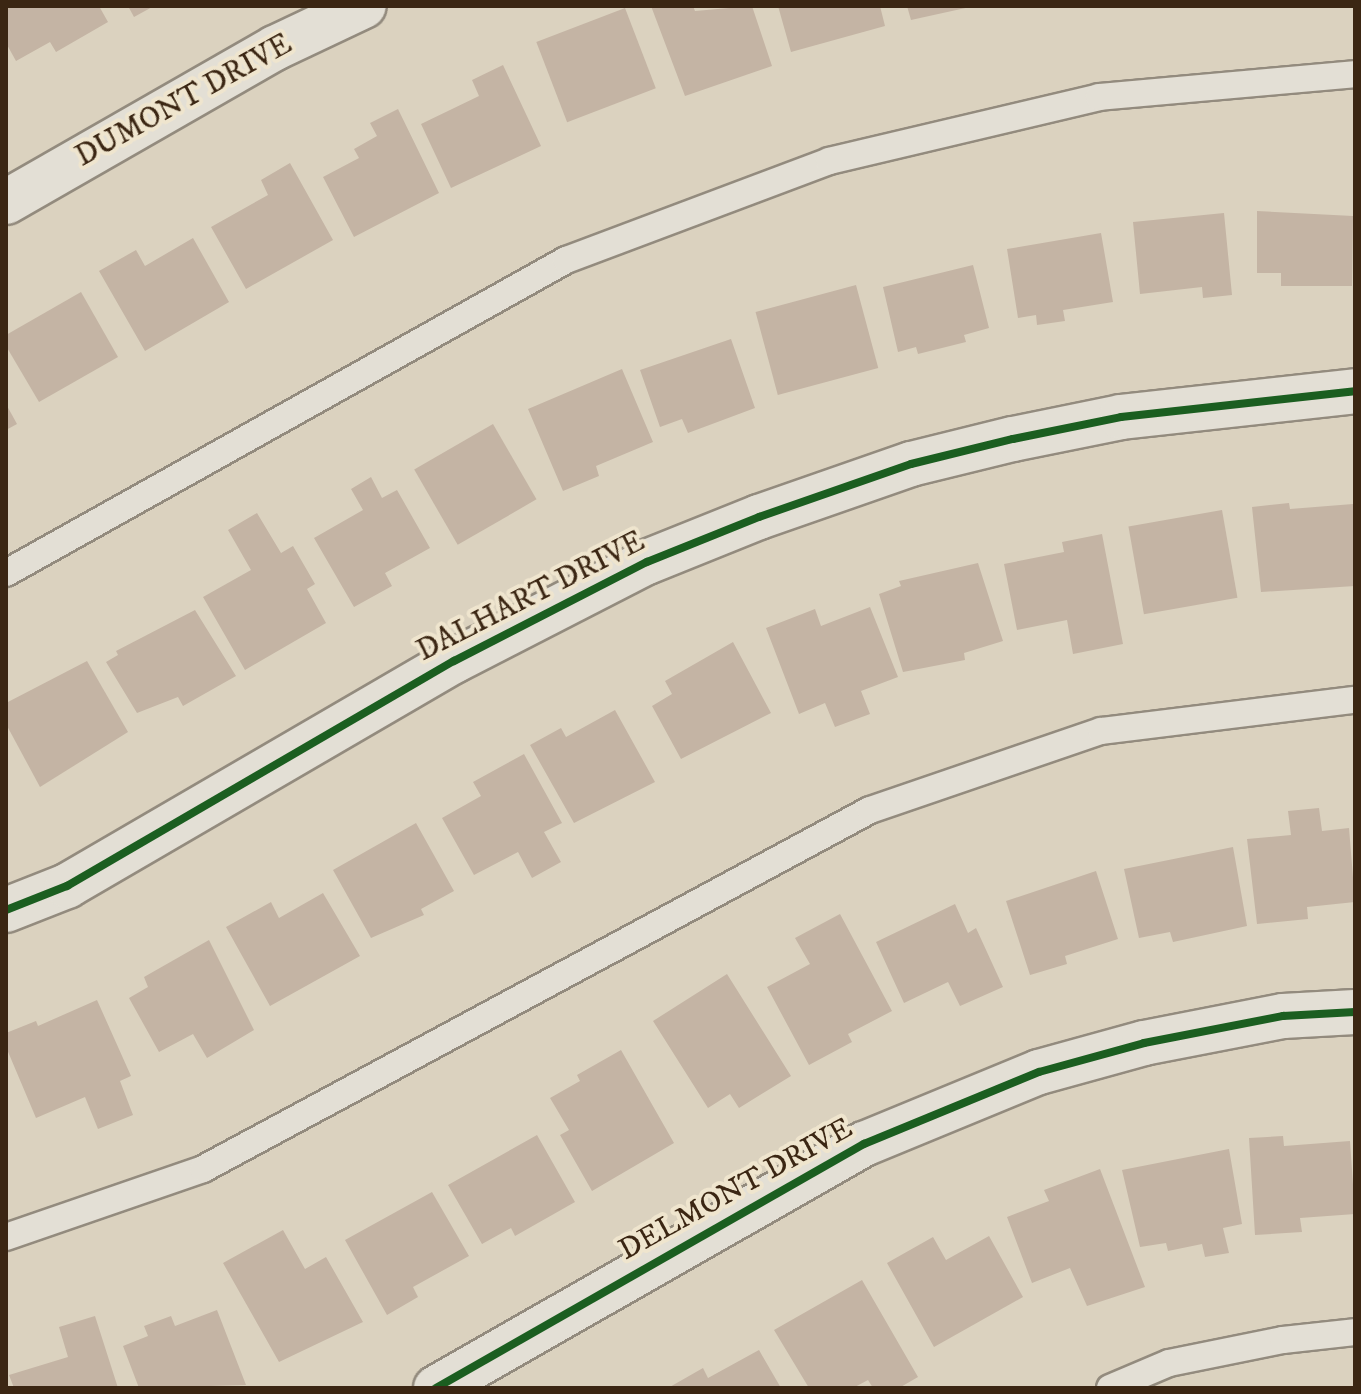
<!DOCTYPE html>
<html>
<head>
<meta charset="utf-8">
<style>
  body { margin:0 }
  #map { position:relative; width:1361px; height:1394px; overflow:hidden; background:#dbd2bf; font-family:"IM FELL DW Pica",serif }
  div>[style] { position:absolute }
  .building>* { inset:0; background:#c4b4a4; transform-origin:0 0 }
  .roads { filter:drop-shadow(2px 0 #938b7e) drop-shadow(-2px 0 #938b7e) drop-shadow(0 2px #938b7e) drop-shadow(0 -2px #938b7e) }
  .service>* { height:26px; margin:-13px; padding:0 13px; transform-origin:13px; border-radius:13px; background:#e3dfd5 }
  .minor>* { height:44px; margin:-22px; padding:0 22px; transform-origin:22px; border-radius:22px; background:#e3dfd5 }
  .tertiary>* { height:44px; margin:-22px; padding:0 22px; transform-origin:22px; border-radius:22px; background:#e3dfd5 }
  .cycleway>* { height:8px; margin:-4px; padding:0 4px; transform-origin:4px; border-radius:4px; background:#1b5e20 }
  span { translate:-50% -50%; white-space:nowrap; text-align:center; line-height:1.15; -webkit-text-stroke:8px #efe5ce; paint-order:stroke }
  .street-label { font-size:30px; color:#3b2613 }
  .frame { position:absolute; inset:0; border:8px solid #3b2613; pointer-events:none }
</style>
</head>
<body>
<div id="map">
  <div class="building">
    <div style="clip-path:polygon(6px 6px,99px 6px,108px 22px,56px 52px,50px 42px,16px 61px,6px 43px)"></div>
    <div style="clip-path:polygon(128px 6px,154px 6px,134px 17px)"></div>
    <div style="clip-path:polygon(651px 6px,693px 6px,695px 11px,752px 6px,772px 66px,685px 96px)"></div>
    <div style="clip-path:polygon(778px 6px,880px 6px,885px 26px,791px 52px)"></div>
    <div style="clip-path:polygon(907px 6px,970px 6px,970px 7px,911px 20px)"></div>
    <div style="left:625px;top:8px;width:86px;height:95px;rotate:69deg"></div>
    <div style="clip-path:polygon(503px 65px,541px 146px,451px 188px,421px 124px,479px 96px,472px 80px)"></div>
    <div style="clip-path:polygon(398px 109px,439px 193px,354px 237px,323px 177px,359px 158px,354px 149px,377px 136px,370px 123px)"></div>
    <div style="clip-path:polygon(290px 163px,333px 240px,246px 289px,211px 227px,268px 195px,261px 180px)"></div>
    <div style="clip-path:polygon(1257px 211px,1353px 216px,1352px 286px,1281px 286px,1281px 273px,1257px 273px)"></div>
    <div style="clip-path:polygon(1224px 213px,1232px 295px,1203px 298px,1202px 287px,1140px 294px,1133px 222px)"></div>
    <div style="clip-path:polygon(1101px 233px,1113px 302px,1063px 310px,1065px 321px,1037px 325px,1036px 315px,1018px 318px,1007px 249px)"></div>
    <div style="clip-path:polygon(193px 238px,229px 302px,145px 351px,99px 271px,136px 250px,145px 266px)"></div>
    <div style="clip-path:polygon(973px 265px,989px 328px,964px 335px,966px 342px,918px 354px,916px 347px,898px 352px,883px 287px)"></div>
    <div style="left:856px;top:285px;width:86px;height:104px;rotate:75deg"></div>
    <div style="clip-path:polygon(81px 292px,118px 357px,39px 402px,6px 346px,6px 335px)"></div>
    <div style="clip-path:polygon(731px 339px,755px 408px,688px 433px,682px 419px,660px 427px,640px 370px)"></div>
    <div style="clip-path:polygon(622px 369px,653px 442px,596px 466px,599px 476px,563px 491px,528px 409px)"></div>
    <div style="clip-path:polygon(6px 404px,17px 424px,6px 430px)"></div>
    <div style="left:493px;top:424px;width:87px;height:91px;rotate:60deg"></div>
    <div style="clip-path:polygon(371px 477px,382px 498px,397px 490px,430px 548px,385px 573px,392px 586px,354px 607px,314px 538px,363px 510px,351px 489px)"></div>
    <div style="clip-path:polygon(1289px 503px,1290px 509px,1353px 504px,1355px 586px,1261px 592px,1252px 507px)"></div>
    <div style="left:1222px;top:510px;width:89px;height:95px;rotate:80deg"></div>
    <div style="clip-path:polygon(257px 513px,281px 553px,293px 546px,315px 584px,307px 589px,326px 623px,245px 670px,203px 597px,251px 570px,228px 530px)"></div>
    <div style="clip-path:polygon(1102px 534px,1123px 644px,1073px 654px,1067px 620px,1017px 630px,1004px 564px,1064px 552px,1062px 542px)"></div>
    <div style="clip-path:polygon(978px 563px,1003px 641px,964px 653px,965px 660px,903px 672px,879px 594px,901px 586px,899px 581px)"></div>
    <div style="clip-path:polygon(870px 607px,898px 677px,861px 691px,870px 714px,835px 727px,825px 703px,799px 714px,766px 628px,815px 609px,821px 626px)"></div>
    <div style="clip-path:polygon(195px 610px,236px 676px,183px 706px,178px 697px,137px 713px,106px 662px,118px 655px,116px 651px)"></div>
    <div style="clip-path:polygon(733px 642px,771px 713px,681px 759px,652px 706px,672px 694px,665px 681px)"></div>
    <div style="clip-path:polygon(87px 661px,128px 732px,40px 787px,6px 724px,6px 703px)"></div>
    <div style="clip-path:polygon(615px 710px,655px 782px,574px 823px,530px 745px,561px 728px,566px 737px)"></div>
    <div style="clip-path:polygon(524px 754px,562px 823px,544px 832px,561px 862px,532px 878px,518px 852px,474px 875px,442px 818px,481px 796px,473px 782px)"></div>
    <div style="clip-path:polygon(1319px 808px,1322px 831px,1349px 828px,1355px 902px,1307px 907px,1308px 919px,1257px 924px,1247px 839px,1291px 835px,1288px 811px)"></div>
    <div style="clip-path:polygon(416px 823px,454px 891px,421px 909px,424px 915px,371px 938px,333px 870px)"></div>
    <div style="clip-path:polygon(1233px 847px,1247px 926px,1173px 942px,1170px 932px,1139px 938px,1124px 869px)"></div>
    <div style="clip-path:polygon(1096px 871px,1118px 939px,1065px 956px,1067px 964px,1030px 975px,1006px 901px)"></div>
    <div style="clip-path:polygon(323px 893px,360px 956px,270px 1006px,226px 927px,271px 902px,279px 918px)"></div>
    <div style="clip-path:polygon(955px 904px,968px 933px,976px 928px,1003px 987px,960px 1006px,948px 982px,904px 1003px,876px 942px)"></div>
    <div style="clip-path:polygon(840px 914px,892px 1011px,848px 1034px,852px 1042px,809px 1065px,767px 987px,810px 964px,795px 938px)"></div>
    <div style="clip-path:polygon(209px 940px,254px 1030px,207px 1058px,193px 1034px,159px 1052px,129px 998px,148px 987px,144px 977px)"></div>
    <div style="clip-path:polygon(727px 974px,791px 1076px,739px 1108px,730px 1094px,708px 1108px,653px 1021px)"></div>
    <div style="clip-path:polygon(97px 1000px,131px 1076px,120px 1081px,133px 1115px,98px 1129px,85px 1097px,36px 1118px,6px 1047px,6px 1033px,36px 1021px,38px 1026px)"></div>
    <div style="clip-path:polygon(621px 1050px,674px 1143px,592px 1191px,560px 1135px,569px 1130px,550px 1098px,580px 1081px,577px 1075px)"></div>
    <div style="clip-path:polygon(537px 1135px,575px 1202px,515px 1236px,511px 1228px,482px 1244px,448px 1185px)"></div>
    <div style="clip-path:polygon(1283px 1136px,1284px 1146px,1350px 1141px,1355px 1214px,1300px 1218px,1302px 1232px,1255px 1235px,1249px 1138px)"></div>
    <div style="clip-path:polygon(1229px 1149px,1242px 1224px,1223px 1228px,1229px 1253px,1205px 1257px,1202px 1244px,1168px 1251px,1166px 1243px,1140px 1247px,1122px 1170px)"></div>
    <div style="clip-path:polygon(1100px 1169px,1145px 1287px,1087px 1306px,1070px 1268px,1032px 1283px,1007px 1217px,1049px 1201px,1044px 1190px)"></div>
    <div style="clip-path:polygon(432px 1192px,469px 1256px,413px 1287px,418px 1297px,387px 1315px,345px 1240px)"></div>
    <div style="clip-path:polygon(283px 1230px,305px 1269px,326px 1257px,363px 1322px,279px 1362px,223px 1263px)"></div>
    <div style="clip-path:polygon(989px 1236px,1023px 1297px,934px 1347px,887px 1263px,933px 1237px,946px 1260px)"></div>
    <div style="clip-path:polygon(862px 1280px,918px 1377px,899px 1388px,873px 1388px,868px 1380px,853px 1388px,809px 1388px,774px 1330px)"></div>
    <div style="clip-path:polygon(217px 1310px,246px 1385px,139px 1388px,123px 1346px,148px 1336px,144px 1326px,171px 1316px,175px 1326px)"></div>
    <div style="clip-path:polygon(95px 1316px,118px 1388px,14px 1388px,9px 1375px,68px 1357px,59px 1327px)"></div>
    <div style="clip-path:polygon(759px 1350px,781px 1388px,668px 1388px,703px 1368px,708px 1378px)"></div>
  </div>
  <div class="roads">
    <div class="service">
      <div style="left:6px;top:573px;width:642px;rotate:-29.2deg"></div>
      <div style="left:566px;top:260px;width:281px;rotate:-20.6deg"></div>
      <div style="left:829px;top:161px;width:277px;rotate:-13.3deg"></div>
      <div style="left:1099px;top:97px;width:257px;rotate:-5.1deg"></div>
      <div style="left:6px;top:1237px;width:208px;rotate:-19deg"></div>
      <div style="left:203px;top:1169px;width:757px;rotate:-28.29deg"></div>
      <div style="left:870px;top:810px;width:244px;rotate:-18.9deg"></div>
      <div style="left:1101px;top:731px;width:256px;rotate:-7deg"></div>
      <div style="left:1110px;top:1388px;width:64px;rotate:-23deg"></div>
      <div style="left:1169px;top:1363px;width:116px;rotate:-11.4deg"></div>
      <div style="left:1283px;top:1340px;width:72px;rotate:-6.3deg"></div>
    </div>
    <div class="minor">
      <div style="left:6px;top:910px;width:66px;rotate:-21.5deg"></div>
      <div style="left:67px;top:886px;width:448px;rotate:-30.2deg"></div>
      <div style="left:454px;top:661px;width:217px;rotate:-27.2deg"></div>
      <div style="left:647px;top:562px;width:121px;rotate:-21.9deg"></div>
      <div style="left:759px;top:517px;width:161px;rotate:-19.2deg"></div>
      <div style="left:911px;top:464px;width:105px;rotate:-13.8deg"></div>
      <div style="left:1013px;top:439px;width:110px;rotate:-11.5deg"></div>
      <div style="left:1121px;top:417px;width:235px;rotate:-6.3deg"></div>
      <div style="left:436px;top:1388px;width:493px;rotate:-29.7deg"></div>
      <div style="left:864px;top:1144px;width:189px;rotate:-22.4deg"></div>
      <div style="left:1039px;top:1072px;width:109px;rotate:-15.4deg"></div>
      <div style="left:1144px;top:1043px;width:142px;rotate:-11deg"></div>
      <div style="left:1283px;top:1016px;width:72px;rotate:-3.2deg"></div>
    </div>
    <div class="tertiary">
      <div style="left:6px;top:202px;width:310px;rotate:-29.8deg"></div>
      <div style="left:275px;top:48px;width:98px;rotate:-25.3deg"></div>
    </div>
  </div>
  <div class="cycleway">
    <div style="left:6px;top:910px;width:66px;rotate:-21.5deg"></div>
    <div style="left:67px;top:886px;width:448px;rotate:-30.2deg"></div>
    <div style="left:454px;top:661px;width:217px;rotate:-27.2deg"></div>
    <div style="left:647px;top:562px;width:121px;rotate:-21.9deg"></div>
    <div style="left:759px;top:517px;width:161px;rotate:-19.2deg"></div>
    <div style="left:911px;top:464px;width:105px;rotate:-13.8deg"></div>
    <div style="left:1013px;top:439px;width:110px;rotate:-11.5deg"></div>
    <div style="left:1121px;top:417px;width:235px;rotate:-6.3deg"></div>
    <div style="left:436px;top:1388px;width:493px;rotate:-29.7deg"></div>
    <div style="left:864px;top:1144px;width:189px;rotate:-22.4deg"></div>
    <div style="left:1039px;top:1072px;width:109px;rotate:-15.4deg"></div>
    <div style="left:1144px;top:1043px;width:142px;rotate:-11deg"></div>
    <div style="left:1283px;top:1016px;width:72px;rotate:-3.2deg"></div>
  </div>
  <div class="street-label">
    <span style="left:184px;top:101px;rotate:-29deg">DUMONT DRIVE</span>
    <span style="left:531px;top:597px;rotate:-27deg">DALHART DRIVE</span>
    <span style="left:736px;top:1190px;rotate:-29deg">DELMONT DRIVE</span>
  </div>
  <div class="frame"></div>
</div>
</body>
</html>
